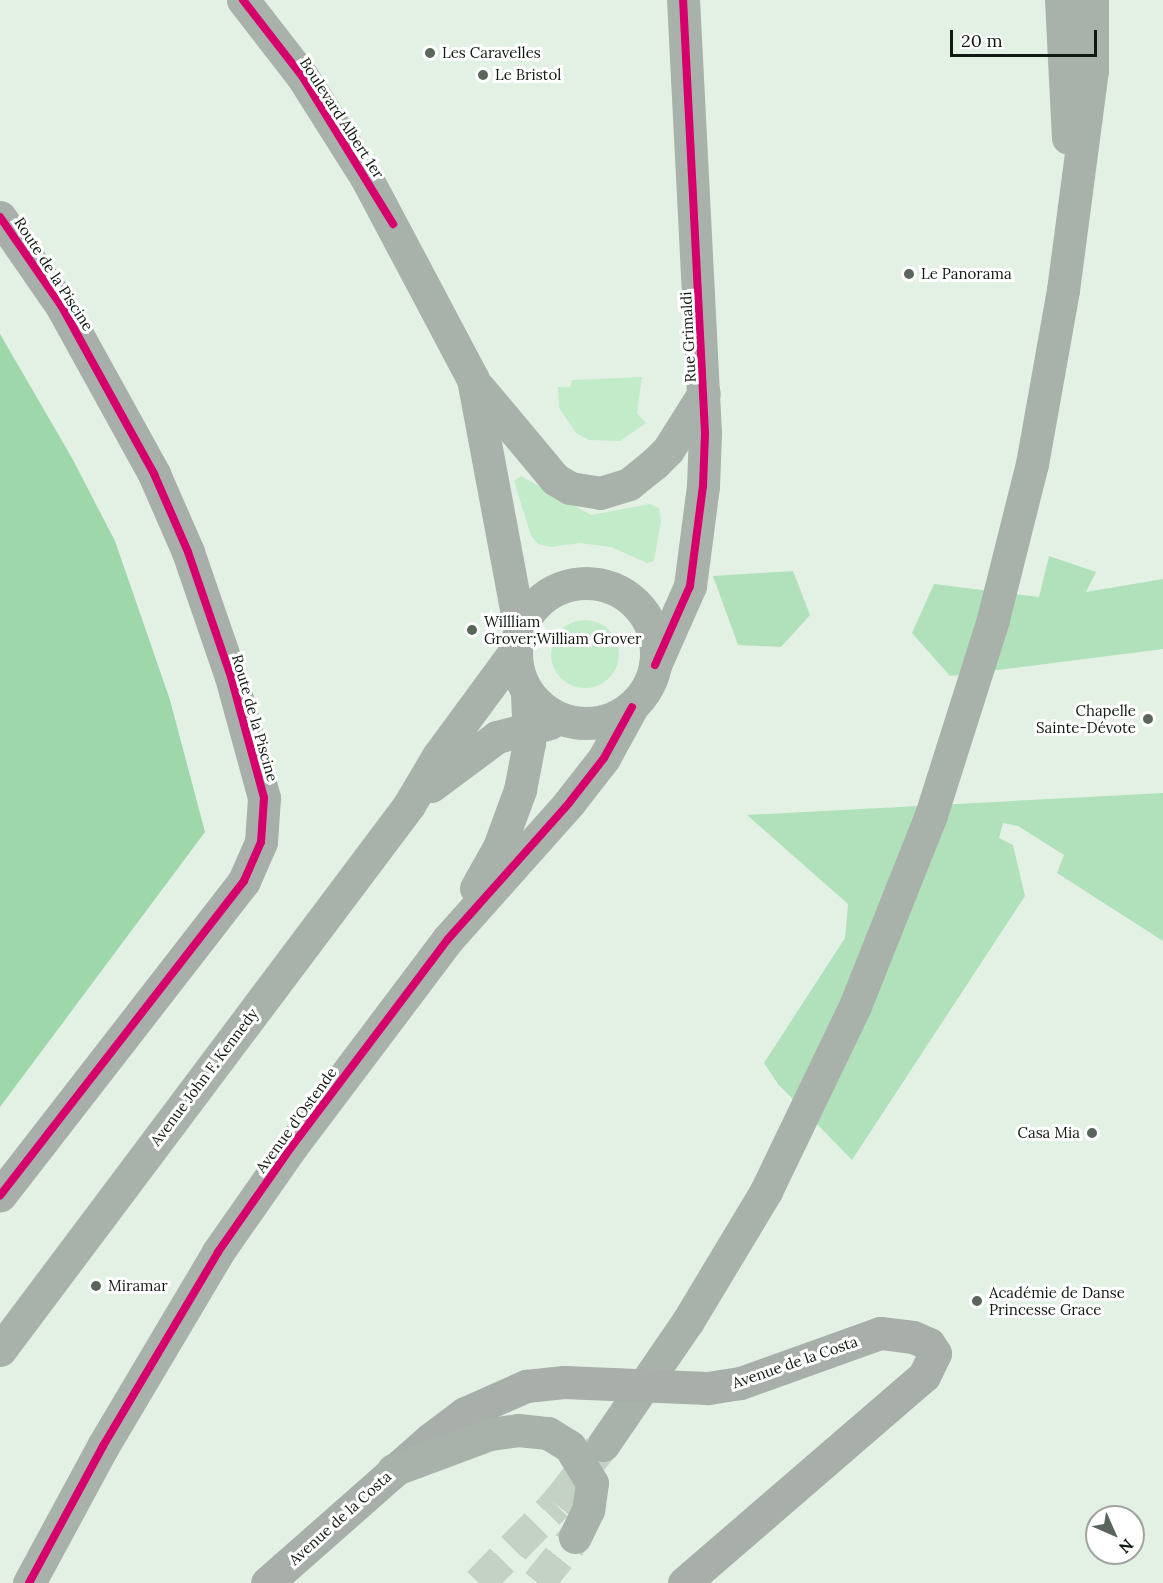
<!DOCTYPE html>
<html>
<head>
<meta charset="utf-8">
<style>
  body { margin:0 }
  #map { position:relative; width:1163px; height:1583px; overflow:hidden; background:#e3f1e5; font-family:Lora,serif }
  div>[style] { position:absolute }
  .green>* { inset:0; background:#c2ebc9 }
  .round { border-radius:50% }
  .forest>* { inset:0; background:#b1e1ba }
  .water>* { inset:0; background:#9ed7a9 }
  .major-tunnel>* { height:33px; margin-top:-16.5px; transform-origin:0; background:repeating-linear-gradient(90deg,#c4d1c5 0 33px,transparent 0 49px) }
  .minor>* { height:33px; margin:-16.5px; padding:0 16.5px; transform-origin:16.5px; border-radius:16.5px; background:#a8aea9 }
  .major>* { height:33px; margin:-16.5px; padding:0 16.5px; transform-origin:16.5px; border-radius:16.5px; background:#a8b1aa }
  .major>.ring { margin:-16.5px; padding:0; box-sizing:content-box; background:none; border:33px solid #a8b1aa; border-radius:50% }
  .minor-bridge>* { height:33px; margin:-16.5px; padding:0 16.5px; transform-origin:16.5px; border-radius:16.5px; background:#a8aea9 }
  .cycleway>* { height:8px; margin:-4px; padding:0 4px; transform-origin:4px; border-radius:4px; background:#d6006c }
  .dots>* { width:16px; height:16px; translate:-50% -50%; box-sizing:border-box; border:3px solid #fff; border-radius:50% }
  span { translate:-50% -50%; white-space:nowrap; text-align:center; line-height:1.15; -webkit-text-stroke:6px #fff; paint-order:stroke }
  .poi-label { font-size:15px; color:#111a12 }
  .left { translate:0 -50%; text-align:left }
  .right { translate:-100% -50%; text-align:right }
  .street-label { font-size:15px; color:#111a12 }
  .north { position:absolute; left:1085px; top:1505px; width:60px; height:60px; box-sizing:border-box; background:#fff; border:2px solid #a0a3a0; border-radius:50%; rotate:135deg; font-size:16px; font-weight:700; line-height:24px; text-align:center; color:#111a12 }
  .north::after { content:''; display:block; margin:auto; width:21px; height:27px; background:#5a655c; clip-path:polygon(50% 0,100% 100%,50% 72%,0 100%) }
  .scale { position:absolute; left:950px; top:30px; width:147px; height:27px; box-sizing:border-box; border:3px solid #111a12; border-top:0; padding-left:8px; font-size:18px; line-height:21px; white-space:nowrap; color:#111a12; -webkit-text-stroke:4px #fff; paint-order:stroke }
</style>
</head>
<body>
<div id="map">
  <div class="green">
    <div style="clip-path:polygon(642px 377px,637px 413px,646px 423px,620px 441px,589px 440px,576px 433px,559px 408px,558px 387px,570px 387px,572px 380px)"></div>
    <div style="clip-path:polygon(521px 476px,591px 515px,650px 504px,659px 508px,661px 521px,654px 561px,647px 563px,611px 547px,580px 543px,551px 547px,538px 544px,531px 536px,514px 481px)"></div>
    <div class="round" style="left:551px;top:620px;width:68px;height:68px"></div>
  </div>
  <div class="forest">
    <div style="clip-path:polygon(1049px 556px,1096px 572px,1086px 592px,1163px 579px,1163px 649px,950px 676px,912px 633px,934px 584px,1039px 597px)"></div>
    <div style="clip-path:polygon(793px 571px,810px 615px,781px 647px,738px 645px,713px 576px)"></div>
    <div style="clip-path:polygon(1163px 793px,1163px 941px,1057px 873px,1064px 855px,1018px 826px,1003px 823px,999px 838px,1013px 845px,1025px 896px,852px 1160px,778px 1084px,764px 1063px,845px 938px,848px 904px,747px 815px)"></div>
  </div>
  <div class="water">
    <div style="clip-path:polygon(0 334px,72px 458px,115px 541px,170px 700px,205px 832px,0 1107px)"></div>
  </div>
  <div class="major-tunnel">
    <div style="left:479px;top:1583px;width:110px;rotate:-45.7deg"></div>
    <div style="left:556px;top:1504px;width:71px;rotate:-51.8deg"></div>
    <div style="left:538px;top:1583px;width:59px;rotate:-51.2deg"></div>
  </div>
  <div class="minor">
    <div style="left:0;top:217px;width:109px;rotate:55.4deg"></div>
    <div style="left:62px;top:307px;width:191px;rotate:61.1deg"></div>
    <div style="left:154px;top:474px;width:85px;rotate:66.4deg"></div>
    <div style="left:188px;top:552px;width:132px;rotate:71deg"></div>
    <div style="left:231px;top:677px;width:125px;rotate:74.7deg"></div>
    <div style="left:264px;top:798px;width:44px;rotate:93.9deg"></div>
    <div style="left:261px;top:842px;width:43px;rotate:113.6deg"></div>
    <div style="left:244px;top:881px;width:398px;rotate:127.8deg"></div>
    <div style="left:267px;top:1583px;width:216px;rotate:-41.4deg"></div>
    <div style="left:429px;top:1440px;width:45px;rotate:-36.9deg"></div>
    <div style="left:465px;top:1413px;width:67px;rotate:-23.9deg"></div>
    <div style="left:684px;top:1583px;width:317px;rotate:-40.8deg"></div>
    <div style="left:924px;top:1376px;width:25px;rotate:-64deg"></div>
    <div style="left:935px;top:1353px;width:11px;rotate:-124deg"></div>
    <div style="left:929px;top:1344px;width:17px;rotate:-156deg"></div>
    <div style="left:913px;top:1337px;width:33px;rotate:-173deg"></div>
    <div style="left:880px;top:1333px;width:149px;rotate:160.3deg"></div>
    <div style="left:740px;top:1383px;width:33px;rotate:171deg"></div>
  </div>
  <div class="major">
    <div style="left:243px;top:0;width:96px;rotate:52.2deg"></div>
    <div style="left:302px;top:76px;width:122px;rotate:57.7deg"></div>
    <div style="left:367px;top:179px;width:226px;rotate:62.1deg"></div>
    <div style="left:473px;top:379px;width:254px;rotate:79.4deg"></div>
    <div style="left:1061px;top:0;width:138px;rotate:87.1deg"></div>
    <div style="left:479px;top:388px;width:119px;rotate:50.1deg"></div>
    <div style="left:555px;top:479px;width:17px;rotate:31deg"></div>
    <div style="left:570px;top:488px;width:30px;rotate:9deg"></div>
    <div style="left:600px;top:493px;width:30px;rotate:-17deg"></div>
    <div style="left:629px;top:484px;width:32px;rotate:-39deg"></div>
    <div style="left:654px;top:464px;width:20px;rotate:-45deg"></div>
    <div style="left:668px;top:450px;width:67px;rotate:-57.7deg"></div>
    <div class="ring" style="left:516px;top:583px;width:107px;height:107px"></div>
    <div style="left:655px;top:665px;width:86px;rotate:-66.1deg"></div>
    <div style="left:690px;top:586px;width:101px;rotate:-82.6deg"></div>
    <div style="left:703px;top:486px;width:53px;rotate:-87.8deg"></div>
    <div style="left:705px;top:433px;width:434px;rotate:-92.9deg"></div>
    <div style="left:431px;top:786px;width:82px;rotate:-36.6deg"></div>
    <div style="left:497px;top:737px;width:55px;rotate:-14.8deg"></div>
    <div style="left:476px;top:888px;width:47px;rotate:-60.7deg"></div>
    <div style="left:499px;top:847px;width:61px;rotate:-69.8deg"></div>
    <div style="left:520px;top:790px;width:48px;rotate:-79.2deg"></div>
    <div style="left:529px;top:743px;width:50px;rotate:-92.3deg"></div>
    <div style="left:0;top:1350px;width:681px;rotate:-53.11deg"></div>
    <div style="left:409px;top:805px;width:57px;rotate:-59.4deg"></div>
    <div style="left:438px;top:756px;width:130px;rotate:-53.7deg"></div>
    <div style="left:603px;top:1445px;width:150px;rotate:-55.6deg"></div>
    <div style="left:688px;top:1321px;width:152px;rotate:-59deg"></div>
    <div style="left:766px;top:1191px;width:205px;rotate:-64.3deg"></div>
    <div style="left:855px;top:1006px;width:206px;rotate:-68.3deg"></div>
    <div style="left:931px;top:815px;width:206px;rotate:-72.4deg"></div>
    <div style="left:993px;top:619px;width:160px;rotate:-75.9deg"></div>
    <div style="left:1032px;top:464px;width:177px;rotate:-79.9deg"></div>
    <div style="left:1063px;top:290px;width:221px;rotate:-82.5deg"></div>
    <div style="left:1092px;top:71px;width:71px;rotate:-90deg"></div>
    <div style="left:393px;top:1470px;width:103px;rotate:-20.4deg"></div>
    <div style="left:490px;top:1434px;width:28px;rotate:-8deg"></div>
    <div style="left:518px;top:1430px;width:30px;rotate:6deg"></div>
    <div style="left:548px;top:1433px;width:26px;rotate:32deg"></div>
    <div style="left:570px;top:1447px;width:42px;rotate:58.6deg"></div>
    <div style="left:592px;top:1483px;width:27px;rotate:98deg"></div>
    <div style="left:588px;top:1510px;width:30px;rotate:116deg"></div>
    <div style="left:29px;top:1583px;width:156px;rotate:-61.6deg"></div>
    <div style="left:103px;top:1446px;width:226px;rotate:-59.3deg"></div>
    <div style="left:218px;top:1252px;width:129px;rotate:-55.1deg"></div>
    <div style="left:292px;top:1146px;width:259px;rotate:-53deg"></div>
    <div style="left:448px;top:939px;width:182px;rotate:-48.3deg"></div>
    <div style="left:569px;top:803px;width:57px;rotate:-52.1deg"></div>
    <div style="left:604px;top:758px;width:58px;rotate:-61.2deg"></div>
  </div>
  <div class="minor-bridge">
    <div style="left:526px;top:1386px;width:38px;rotate:-6deg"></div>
    <div style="left:564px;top:1382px;width:143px;rotate:2.4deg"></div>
  </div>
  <div class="cycleway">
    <div style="left:243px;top:0;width:96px;rotate:52.2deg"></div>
    <div style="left:302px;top:76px;width:174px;rotate:58.4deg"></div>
    <div style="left:0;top:217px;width:109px;rotate:55.4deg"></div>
    <div style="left:62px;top:307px;width:191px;rotate:61.1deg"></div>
    <div style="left:154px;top:474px;width:85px;rotate:66.4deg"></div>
    <div style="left:188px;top:552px;width:132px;rotate:71deg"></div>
    <div style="left:231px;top:677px;width:125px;rotate:74.7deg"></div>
    <div style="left:264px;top:798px;width:44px;rotate:93.9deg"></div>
    <div style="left:261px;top:842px;width:43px;rotate:113.6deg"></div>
    <div style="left:244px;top:881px;width:398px;rotate:127.8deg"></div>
    <div style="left:655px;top:665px;width:86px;rotate:-66.1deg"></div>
    <div style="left:690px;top:586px;width:101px;rotate:-82.6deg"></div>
    <div style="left:703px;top:486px;width:53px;rotate:-87.8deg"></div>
    <div style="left:705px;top:433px;width:434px;rotate:-92.9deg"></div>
    <div style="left:29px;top:1583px;width:156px;rotate:-61.6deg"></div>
    <div style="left:103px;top:1446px;width:226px;rotate:-59.3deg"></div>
    <div style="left:218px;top:1252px;width:129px;rotate:-55.1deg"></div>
    <div style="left:292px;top:1146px;width:259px;rotate:-53deg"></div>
    <div style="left:448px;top:939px;width:182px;rotate:-48.3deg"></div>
    <div style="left:569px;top:803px;width:57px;rotate:-52.1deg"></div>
    <div style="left:604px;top:758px;width:58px;rotate:-61.2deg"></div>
  </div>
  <div class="dots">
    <div style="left:430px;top:53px;background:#5a655c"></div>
    <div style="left:483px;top:75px;background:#5a655c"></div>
    <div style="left:909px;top:274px;background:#5a655c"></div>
    <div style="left:472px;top:630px;background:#5a655c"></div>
    <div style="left:1148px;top:719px;background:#5a655c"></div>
    <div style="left:1092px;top:1133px;background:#5a655c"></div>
    <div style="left:96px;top:1286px;background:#5a655c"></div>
    <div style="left:977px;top:1301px;background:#5a655c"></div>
  </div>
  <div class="poi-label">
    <span class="left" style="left:442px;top:53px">Les Caravelles</span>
    <span class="left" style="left:495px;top:75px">Le Bristol</span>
    <span class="left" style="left:921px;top:274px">Le Panorama</span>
    <span class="left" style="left:484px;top:630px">Willliam<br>Grover;William Grover</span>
    <span class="right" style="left:1136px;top:719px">Chapelle<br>Sainte-Dévote</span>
    <span class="right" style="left:1080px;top:1133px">Casa Mia</span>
    <span class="left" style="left:108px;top:1286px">Miramar</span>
    <span class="left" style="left:989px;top:1301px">Académie de Danse<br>Princesse Grace</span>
  </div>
  <div class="street-label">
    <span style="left:342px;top:118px;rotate:57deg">Boulevard Albert 1er</span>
    <span style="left:54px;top:274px;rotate:57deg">Route de la Piscine</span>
    <span style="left:688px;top:337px;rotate:-93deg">Rue Grimaldi</span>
    <span style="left:255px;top:718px;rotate:74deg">Route de la Piscine</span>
    <span style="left:204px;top:1077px;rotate:-53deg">Avenue John F. Kennedy</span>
    <span style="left:296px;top:1120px;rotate:-54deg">Avenue d'Ostende</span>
    <span style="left:795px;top:1362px;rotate:-19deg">Avenue de la Costa</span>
    <span style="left:340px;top:1518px;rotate:-42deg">Avenue de la Costa</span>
  </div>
  <div class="north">N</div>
  <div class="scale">20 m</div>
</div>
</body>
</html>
